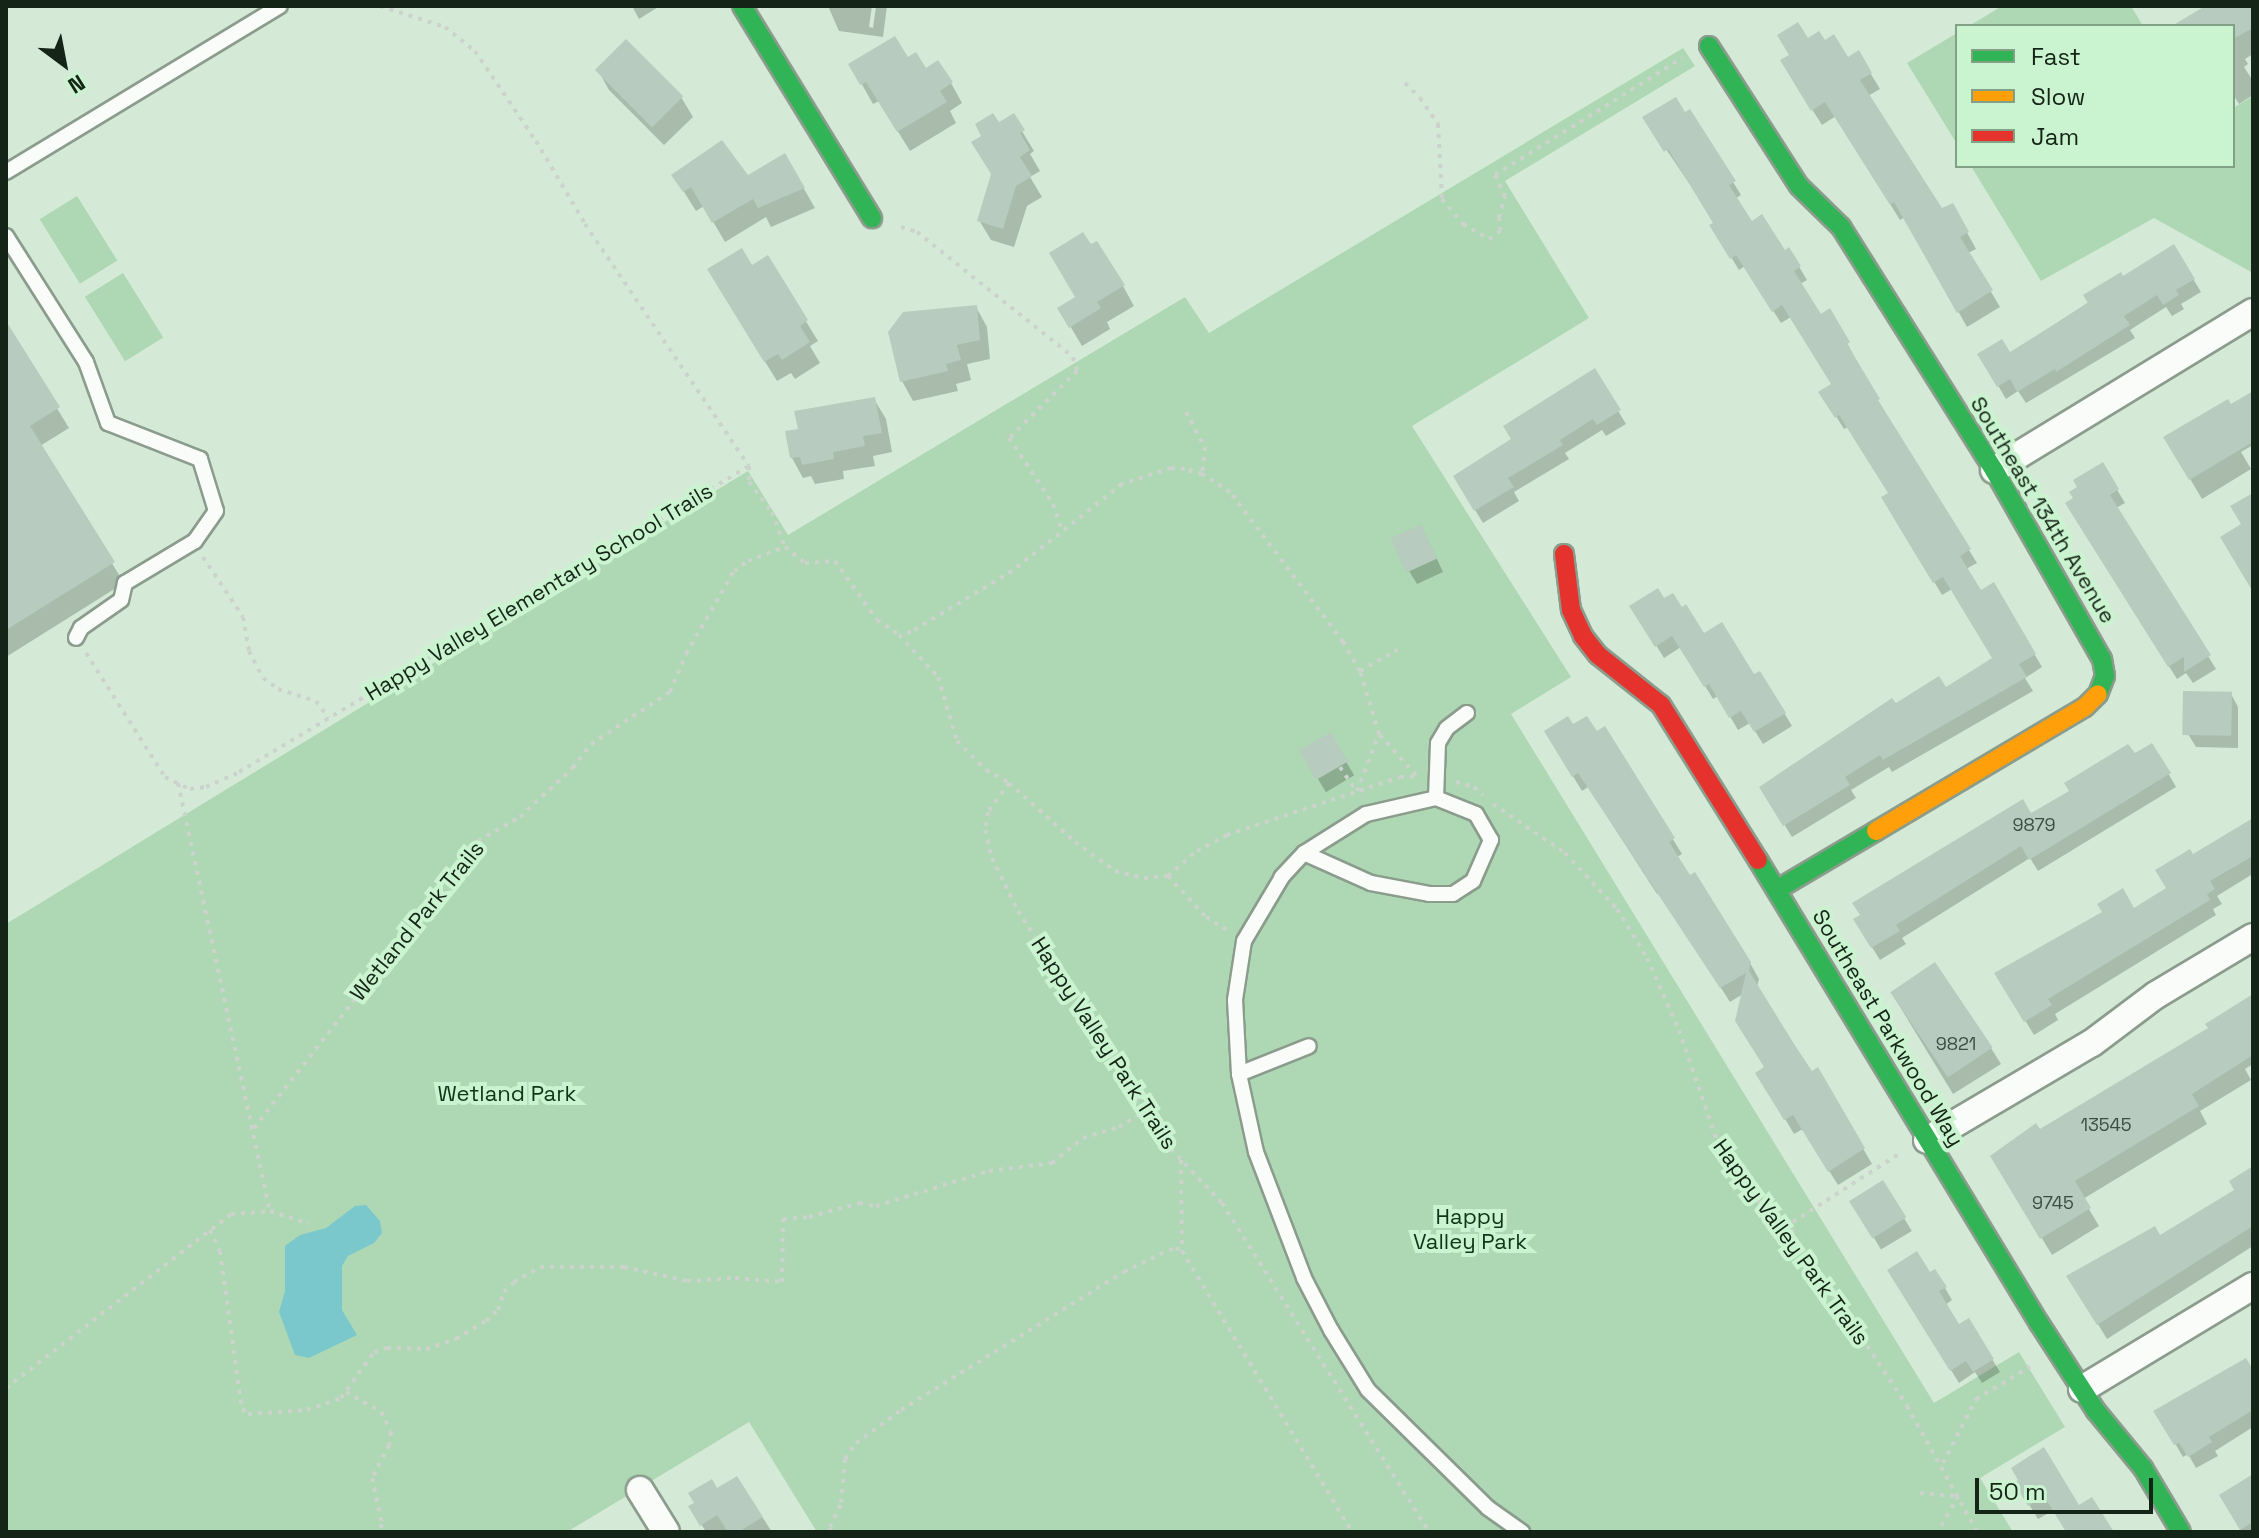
<!DOCTYPE html>
<html>
<head>
<meta charset="utf-8">
<style>
  body { margin:0 }
  #map { position:relative; width:2259px; height:1538px; overflow:hidden; background:#d4ead6; font-family:"Space Grotesk",sans-serif }
  div>[style] { position:absolute }
  .green>* { inset:0; background:#aed8b3; transform-origin:0 0 }
  .water>* { inset:0; background:#7bc8cc }
  .shadow>* { inset:0; background:#0003; transform-origin:0 0 }
  .building>* { inset:0; background:#b7ccbe; transform-origin:0 0 }
  .path>* { height:4px; margin-top:-2px; transform-origin:0; background:repeating-linear-gradient(90deg,#ccd2cc 0 4px,transparent 0 10px) }
  .roads { filter:drop-shadow(2px 0 #8b9c8d) drop-shadow(-2px 0 #8b9c8d) drop-shadow(0 2px #8b9c8d) drop-shadow(0 -2px #8b9c8d) }
  .lane>* { height:14px; margin:-7px; padding:0 7px; transform-origin:7px; border-radius:7px; background:#f9fcf9 }
  .street>* { height:26px; margin:-13px; padding:0 13px; transform-origin:13px; border-radius:13px; background:#f9fcf9 }
  .fast>* { height:18px; margin:-9px; padding:0 9px; transform-origin:9px; border-radius:9px; background:#30b455 }
  .slow>* { height:18px; margin:-9px; padding:0 9px; transform-origin:9px; border-radius:9px; background:#ff9f0a }
  .jam>* { height:18px; margin:-9px; padding:0 9px; transform-origin:9px; border-radius:9px; background:#e5322d }
  span { translate:-50% -50%; white-space:nowrap; text-align:center; line-height:1.15; -webkit-text-stroke:8px #caf4cf; paint-order:stroke }
  .number-label { font-size:18px; color:#3d4e40 }
  .number-label span { -webkit-text-stroke-width:0 }
  .street-label { font-size:22px; color:#142416 }
  .park-label { font-size:22px; color:#0b3716 }
  .frame { position:absolute; inset:0; border:8px solid #142416; pointer-events:none }
  .legend { position:absolute; left:1955px; top:24px; width:280px; height:144px; box-sizing:border-box; background:#caf4cf; border:2px solid #81a185; margin:0; padding:10px 14px; list-style:none; font-size:24px; color:#142416 }
  .legend li { display:flex; align-items:center; gap:16px; height:40px }
  .legend b { width:40px; border:2px solid #81a185 }
  .north { position:absolute; left:24px; top:24px; width:80px; height:80px; -webkit-text-stroke:6px #caf4cf; paint-order:stroke; rotate:148deg; font-size:22px; font-weight:700; line-height:32px; text-align:center; color:#142416 }
  .north::after { content:''; display:block; margin:auto; width:28px; height:36px; background:#142416; clip-path:polygon(50% 0,100% 100%,50% 72%,0 100%) }
  .scale { position:absolute; left:1975px; top:1478px; width:178px; height:36px; box-sizing:border-box; border:4px solid #142416; border-top:0; padding-left:10px; font-size:24px; line-height:28px; white-space:nowrap; color:#142416; -webkit-text-stroke:6px #caf4cf; paint-order:stroke }
</style>
</head>
<body>
<div id="map">
  <div class="green">
    <div style="clip-path:polygon(2002px 6px,2131px 6px,2143px 26px,1969px 26px)"></div>
    <div style="clip-path:polygon(1957px 33px,1957px 144px,1907px 63px)"></div>
    <div style="clip-path:polygon(1683px 48px,1695px 66px,1505px 181px,1589px 318px,1412px 426px,1571px 677px,1511px 714px,1934px 1403px,2019px 1352px,2065px 1427px,1980px 1478px,2013px 1532px,817px 1532px,749px 1422px,567px 1532px,6px 1532px,6px 924px,748px 471px,788px 535px,1185px 297px,1209px 333px)"></div>
    <div style="clip-path:polygon(2253px 96px,2253px 273px,2154px 218px,2041px 281px,1971px 166px,2233px 166px,2233px 108px)"></div>
    <div style="left:77px;top:196px;width:76px;height:44px;rotate:58deg"></div>
    <div style="left:123px;top:273px;width:76px;height:45px;rotate:58deg"></div>
  </div>
  <div class="water">
    <div style="clip-path:polygon(366px 1205px,380px 1221px,382px 1233px,374px 1243px,348px 1256px,342px 1266px,342px 1310px,357px 1335px,309px 1358px,295px 1355px,279px 1312px,285px 1291px,285px 1246px,300px 1235px,326px 1228px,355px 1206px)"></div>
  </div>
  <div class="shadow">
    <div style="clip-path:polygon(632px 6px,660px 6px,639px 19px)"></div>
    <div style="clip-path:polygon(828px 6px,872px 6px,869px 27px,873px 28px,876px 6px,887px 6px,883px 37px,839px 31px)"></div>
    <div style="clip-path:polygon(2209px 6px,2253px 6px,2253px 54px,2245px 59px,2248px 64px,2244px 67px,2253px 81px,2253px 95px,2239px 104px,2233px 94px,2233px 26px,2187px 26px)"></div>
    <div style="clip-path:polygon(1807px 40px,1824px 43px,1847px 60px,1858px 53px,1880px 89px,1868px 96px,1941px 211px,1952px 205px,1976px 249px,1968px 253px,2000px 307px,1967px 327px,1905px 217px,1900px 220px,1836px 116px,1822px 125px,1791px 76px)"></div>
    <div style="clip-path:polygon(907px 60px,951px 83px,962px 103px,950px 111px,956px 123px,910px 151px,879px 101px,873px 104px,851px 65px)"></div>
    <div style="clip-path:polygon(598px 70px,681px 97px,693px 117px,664px 145px,609px 90px)"></div>
    <div style="clip-path:polygon(1690px 112px,1741px 195px,1735px 199px,1751px 224px,1784px 253px,1789px 250px,1807px 280px,1800px 284px,1820px 316px,1830px 310px,1884px 414px,1977px 563px,1966px 569px,1980px 593px,1993px 585px,2042px 667px,2025px 678px,2033px 691px,1892px 772px,1889px 767px,1851px 790px,1856px 798px,1792px 837px,1762px 788px,1895px 706px,1945px 689px,1995px 659px,1952px 589px,1942px 595px,1884px 498px,1890px 494px,1848px 427px,1844px 429px,1821px 392px,1833px 385px,1791px 317px,1781px 323px,1745px 266px,1739px 270px,1712px 226px,1716px 223px,1645px 118px)"></div>
    <div style="clip-path:polygon(1013px 116px,1034px 151px,1030px 154px,1040px 171px,1030px 177px,1042px 197px,1027px 206px,1014px 247px,991px 240px,979px 220px,993px 175px,998px 125px)"></div>
    <div style="clip-path:polygon(785px 156px,815px 208px,771px 227px,766px 217px,725px 242px,704px 206px,696px 211px,674px 176px,747px 177px)"></div>
    <div style="clip-path:polygon(2174px 247px,2201px 292px,2181px 304px,2184px 309px,2172px 316px,2166px 307px,2130px 330px,2135px 338px,2026px 403px,2018px 391px,2006px 399px,1980px 355px,2009px 354px)"></div>
    <div style="clip-path:polygon(767px 258px,818px 341px,810px 346px,820px 363px,795px 379px,791px 373px,777px 381px,721px 290px)"></div>
    <div style="clip-path:polygon(1123px 286px,1134px 306px,1107px 322px,1110px 329px,1082px 346px,1060px 309px,1078px 298px)"></div>
    <div style="clip-path:polygon(976px 307px,987px 327px,990px 359px,967px 364px,971px 380px,956px 384px,958px 391px,913px 401px,902px 381px)"></div>
    <div style="clip-path:polygon(6px 325px,69px 428px,40px 446px,124px 583px,6px 657px)"></div>
    <div style="clip-path:polygon(1594px 371px,1626px 424px,1606px 436px,1602px 430px,1565px 453px,1569px 459px,1514px 492px,1519px 501px,1483px 523px,1455px 477px,1513px 440px)"></div>
    <div style="clip-path:polygon(2253px 393px,2253px 445px,2241px 452px,2251px 469px,2202px 499px,2166px 438px)"></div>
    <div style="clip-path:polygon(874px 399px,886px 419px,892px 452px,873px 456px,875px 466px,843px 471px,844px 479px,815px 484px,811px 476px,803px 478px,792px 458px,800px 430px)"></div>
    <div style="clip-path:polygon(2102px 465px,2125px 503px,2116px 508px,2216px 669px,2193px 683px,2186px 673px,2177px 679px,2075px 516px,2075px 499px)"></div>
    <div style="clip-path:polygon(1428px 540px,1443px 572px,1417px 584px,1409px 571px)"></div>
    <div style="clip-path:polygon(1663px 601px,1754px 677px,1760px 673px,1792px 726px,1763px 744px,1750px 723px,1738px 730px,1718px 696px,1713px 699px,1681px 647px,1664px 658px,1632px 607px)"></div>
    <div style="clip-path:polygon(2231px 694px,2238px 707px,2238px 748px,2196px 747px,2188px 734px)"></div>
    <div style="clip-path:polygon(1573px 727px,1596px 733px,1604px 728px,1682px 854px,1677px 857px,1750px 963px,1759px 979px,1757px 987px,1811px 1074px,1817px 1069px,1872px 1164px,1838px 1185px,1803px 1129px,1794px 1134px,1758px 1073px,1766px 1068px,1743px 994px,1730px 1002px,1660px 892px,1657px 894px,1588px 787px,1582px 791px,1546px 732px)"></div>
    <div style="left:1330px;top:735px;width:47px;height:33px;rotate:59deg"></div>
    <div style="clip-path:polygon(2152px 745px,2176px 787px,2038px 871px,2030px 858px,1902px 938px,1906px 944px,1880px 960px,1855px 920px)"></div>
    <div style="clip-path:polygon(2253px 820px,2253px 878px,2251px 875px,2217px 896px,2222px 904px,2213px 909px,2216px 915px,2055px 1014px,2058px 1020px,2034px 1035px,1997px 974px,2134px 910px,2169px 888px,2192px 856px)"></div>
    <div style="clip-path:polygon(1891px 992px,1991px 1048px,2001px 1064px,1953px 1094px)"></div>
    <div style="clip-path:polygon(2253px 997px,2253px 1064px,2245px 1069px,2251px 1080px,2200px 1111px,2207px 1124px,2083px 1199px,2099px 1226px,2052px 1255px,1993px 1157px,2210px 1029px)"></div>
    <div style="clip-path:polygon(2253px 1169px,2253px 1246px,2107px 1339px,2078px 1291px,2236px 1191px)"></div>
    <div style="left:1883px;top:1183px;width:56px;height:36px;rotate:59deg"></div>
    <div style="clip-path:polygon(1935px 1271px,1952px 1300px,1945px 1305px,1958px 1327px,1968px 1320px,2000px 1372px,1982px 1383px,1975px 1372px,1959px 1383px,1897px 1283px)"></div>
    <div style="clip-path:polygon(2253px 1374px,2253px 1427px,2215px 1451px,2218px 1456px,2196px 1468px,2188px 1454px,2183px 1457px,2156px 1411px)"></div>
    <div style="clip-path:polygon(2253px 1476px,2253px 1532px,2242px 1532px,2221px 1496px)"></div>
    <div style="clip-path:polygon(737px 1478px,772px 1532px,706px 1532px,691px 1507px)"></div>
    <div style="clip-path:polygon(2016px 1483px,2078px 1508px,2111px 1532px,2068px 1532px,2054px 1510px,2038px 1519px)"></div>
  </div>
  <div class="building">
    <div style="clip-path:polygon(2205px 6px,2253px 6px,2253px 28px,2233px 39px,2233px 26px,2172px 26px)"></div>
    <div style="clip-path:polygon(1798px 22px,1808px 38px,1819px 31px,1825px 40px,1834px 34px,1848px 57px,1859px 50px,1872px 73px,1860px 80px,1942px 208px,1953px 203px,1969px 232px,1960px 237px,1993px 290px,1957px 313px,1894px 202px,1890px 205px,1825px 102px,1811px 111px,1780px 60px,1789px 55px,1777px 35px)"></div>
    <div style="clip-path:polygon(895px 36px,908px 57px,916px 52px,926px 68px,938px 60px,953px 82px,940px 91px,947px 102px,897px 132px,866px 82px,860px 85px,848px 64px)"></div>
    <div style="left:626px;top:39px;width:81px;height:44px;rotate:45deg"></div>
    <div style="clip-path:polygon(1676px 97px,1685px 112px,1690px 109px,1736px 181px,1729px 185px,1752px 221px,1762px 214px,1785px 250px,1789px 247px,1801px 266px,1794px 271px,1821px 314px,1830px 308px,1850px 342px,1847px 344px,1880px 399px,1878px 400px,1971px 549px,1960px 556px,1981px 590px,1994px 582px,2036px 654px,2019px 664px,2027px 677px,1883px 760px,1880px 755px,1845px 777px,1850px 785px,1783px 826px,1759px 787px,1892px 698px,1896px 703px,1939px 676px,1946px 687px,1992px 658px,1943px 577px,1933px 583px,1914px 552px,1881px 497px,1888px 493px,1839px 415px,1835px 418px,1818px 392px,1831px 384px,1782px 305px,1772px 312px,1736px 255px,1730px 259px,1709px 225px,1713px 223px,1668px 149px,1664px 152px,1642px 117px)"></div>
    <div style="clip-path:polygon(993px 113px,999px 122px,1014px 113px,1025px 130px,1020px 133px,1030px 150px,1020px 157px,1032px 176px,1016px 186px,1003px 229px,977px 221px,991px 174px,971px 142px,981px 136px,975px 124px)"></div>
    <div style="clip-path:polygon(722px 140px,748px 175px,785px 153px,805px 188px,758px 208px,753px 199px,712px 223px,691px 187px,683px 192px,671px 175px)"></div>
    <div style="clip-path:polygon(1083px 232px,1091px 244px,1097px 241px,1125px 285px,1097px 302px,1101px 308px,1069px 328px,1057px 308px,1075px 297px,1049px 253px)"></div>
    <div style="clip-path:polygon(2174px 244px,2195px 279px,2176px 290px,2179px 295px,2163px 305px,2157px 295px,2124px 316px,2130px 325px,2056px 372px,2055px 369px,2017px 392px,2010px 379px,1997px 387px,1977px 354px,2002px 339px,2010px 352px,2088px 303px,2083px 295px,2121px 272px,2123px 276px)"></div>
    <div style="clip-path:polygon(742px 248px,752px 265px,768px 255px,808px 320px,800px 326px,810px 342px,782px 360px,778px 354px,764px 362px,707px 269px)"></div>
    <div style="clip-path:polygon(977px 305px,980px 340px,957px 345px,961px 360px,946px 364px,948px 371px,900px 382px,888px 332px,903px 312px)"></div>
    <div style="clip-path:polygon(6px 321px,60px 407px,30px 426px,115px 562px,6px 630px)"></div>
    <div style="clip-path:polygon(1595px 368px,1621px 410px,1597px 425px,1593px 419px,1560px 440px,1563px 445px,1508px 478px,1514px 487px,1474px 511px,1453px 476px,1511px 439px,1503px 426px)"></div>
    <div style="clip-path:polygon(2253px 391px,2253px 442px,2189px 480px,2163px 437px,2228px 399px,2231px 404px)"></div>
    <div style="clip-path:polygon(875px 397px,882px 433px,863px 436px,865px 446px,833px 452px,834px 459px,802px 465px,800px 457px,790px 458px,785px 431px,798px 429px,794px 411px)"></div>
    <div style="clip-path:polygon(2103px 462px,2119px 489px,2110px 495px,2211px 655px,2184px 672px,2184px 657px,2168px 667px,2065px 503px,2073px 498px,2069px 492px,2077px 487px,2073px 480px)"></div>
    <div style="clip-path:polygon(2253px 493px,2253px 592px,2220px 537px,2241px 524px,2230px 506px)"></div>
    <div style="left:1421px;top:524px;width:38px;height:34px;rotate:65deg"></div>
    <div style="clip-path:polygon(1658px 588px,1664px 598px,1673px 593px,1682px 607px,1686px 604px,1704px 633px,1722px 622px,1754px 674px,1760px 671px,1786px 713px,1754px 732px,1741px 711px,1729px 718px,1709px 684px,1704px 687px,1672px 636px,1655px 647px,1629px 606px)"></div>
    <div style="left:2183px;top:691px;width:49px;height:44px;rotate:1deg"></div>
    <div style="clip-path:polygon(1568px 716px,1573px 724px,1587px 716px,1597px 731px,1605px 726px,1675px 838px,1669px 842px,1690px 875px,1695px 872px,1751px 962px,1749px 971px,1796px 1047px,1812px 1071px,1818px 1067px,1865px 1148px,1828px 1172px,1793px 1115px,1784px 1120px,1755px 1073px,1764px 1067px,1735px 1021px,1746px 973px,1720px 988px,1578px 773px,1572px 777px,1544px 731px)"></div>
    <div style="left:1331px;top:732px;width:34px;height:37px;rotate:60deg"></div>
    <div style="clip-path:polygon(2152px 743px,2171px 773px,2029px 860px,2021px 846px,1896px 925px,1900px 931px,1871px 948px,1853px 919px,1860px 915px,1852px 903px,2023px 799px,2031px 813px,2069px 791px,2064px 783px,2128px 744px,2135px 753px)"></div>
    <div style="clip-path:polygon(2253px 818px,2253px 856px,2210px 881px,2215px 889px,2207px 894px,2210px 900px,2048px 999px,2052px 1005px,2024px 1022px,1994px 973px,2102px 912px,2097px 904px,2123px 888px,2134px 908px,2166px 888px,2155px 870px,2190px 849px,2193px 854px)"></div>
    <div style="left:1935px;top:962px;width:103px;height:54px;rotate:56deg"></div>
    <div style="clip-path:polygon(2253px 994px,2253px 1055px,2192px 1094px,2199px 1106px,2075px 1181px,2091px 1208px,2040px 1239px,1990px 1156px,2036px 1123px,2040px 1129px,2208px 1028px,2205px 1024px)"></div>
    <div style="clip-path:polygon(2253px 1166px,2253px 1226px,2097px 1325px,2066px 1276px,2155px 1226px,2160px 1235px,2234px 1190px,2229px 1181px)"></div>
    <div style="left:1883px;top:1180px;width:44px;height:40px;rotate:58deg"></div>
    <div style="clip-path:polygon(1917px 1251px,1930px 1272px,1935px 1269px,1947px 1287px,1939px 1291px,1959px 1324px,1969px 1318px,1994px 1359px,1973px 1372px,1966px 1361px,1950px 1371px,1887px 1270px)"></div>
    <div style="clip-path:polygon(2246px 1358px,2253px 1370px,2253px 1410px,2209px 1437px,2212px 1442px,2188px 1457px,2179px 1443px,2174px 1445px,2153px 1411px)"></div>
    <div style="clip-path:polygon(2044px 1447px,2079px 1505px,2092px 1497px,2114px 1532px,2066px 1532px,2044px 1496px,2028px 1506px,2014px 1483px,2018px 1480px,2011px 1468px)"></div>
    <div style="clip-path:polygon(2253px 1474px,2253px 1522px,2240px 1530px,2219px 1495px)"></div>
    <div style="clip-path:polygon(737px 1476px,763px 1517px,738px 1532px,728px 1532px,717px 1515px,700px 1526px,688px 1506px,694px 1503px,688px 1493px,712px 1479px,717px 1488px)"></div>
  </div>
  <div class="path">
    <div style="left:380px;top:6px;width:68px;rotate:17.9deg"></div>
    <div style="left:445px;top:27px;width:38px;rotate:39deg"></div>
    <div style="left:475px;top:51px;width:109px;rotate:55.9deg"></div>
    <div style="left:536px;top:141px;width:96px;rotate:59.4deg"></div>
    <div style="left:585px;top:224px;width:292px;rotate:55.9deg"></div>
    <div style="left:749px;top:466px;width:16px;rotate:90deg"></div>
    <div style="left:749px;top:482px;width:38px;rotate:53deg"></div>
    <div style="left:772px;top:512px;width:37px;rotate:70deg"></div>
    <div style="left:785px;top:547px;width:26px;rotate:39deg"></div>
    <div style="left:805px;top:563px;width:30px;rotate:-4deg"></div>
    <div style="left:835px;top:561px;width:72px;rotate:54.6deg"></div>
    <div style="left:877px;top:620px;width:27px;rotate:34deg"></div>
    <div style="left:1405px;top:83px;width:21px;rotate:45deg"></div>
    <div style="left:1420px;top:98px;width:32px;rotate:55deg"></div>
    <div style="left:1438px;top:124px;width:75px;rotate:86.9deg"></div>
    <div style="left:1442px;top:199px;width:33px;rotate:50deg"></div>
    <div style="left:1463px;top:224px;width:30px;rotate:30deg"></div>
    <div style="left:1489px;top:239px;width:14px;rotate:-36deg"></div>
    <div style="left:1500px;top:231px;width:13px;rotate:-94deg"></div>
    <div style="left:1499px;top:218px;width:22px;rotate:-74deg"></div>
    <div style="left:1505px;top:197px;width:24px;rotate:-114deg"></div>
    <div style="left:1495px;top:175px;width:221px;rotate:-32deg"></div>
    <div style="left:901px;top:227px;width:17px;rotate:17deg"></div>
    <div style="left:917px;top:232px;width:200px;rotate:38.7deg"></div>
    <div style="left:1073px;top:357px;width:15px;rotate:74deg"></div>
    <div style="left:1077px;top:371px;width:95px;rotate:135.4deg"></div>
    <div style="left:1009px;top:438px;width:79px;rotate:56.3deg"></div>
    <div style="left:1053px;top:504px;width:28px;rotate:71deg"></div>
    <div style="left:1186px;top:412px;width:40px;rotate:62deg"></div>
    <div style="left:1205px;top:447px;width:27px;rotate:96deg"></div>
    <div style="left:203px;top:557px;width:72px;rotate:56.3deg"></div>
    <div style="left:243px;top:617px;width:35px;rotate:80deg"></div>
    <div style="left:249px;top:651px;width:30px;rotate:63deg"></div>
    <div style="left:263px;top:678px;width:19px;rotate:36deg"></div>
    <div style="left:278px;top:689px;width:40px;rotate:18deg"></div>
    <div style="left:316px;top:701px;width:21px;rotate:53deg"></div>
    <div style="left:86px;top:653px;width:147px;rotate:57.5deg"></div>
    <div style="left:165px;top:777px;width:28px;rotate:26deg"></div>
    <div style="left:190px;top:789px;width:16px;rotate:-7deg"></div>
    <div style="left:206px;top:787px;width:36px;rotate:-24deg"></div>
    <div style="left:239px;top:772px;width:595px;rotate:-30.96deg"></div>
    <div style="left:1360px;top:671px;width:43px;rotate:-29.6deg"></div>
    <div style="left:1340px;top:767px;width:29px;rotate:56deg"></div>
    <div style="left:1416px;top:775px;width:55px;rotate:-132.1deg"></div>
    <div style="left:1379px;top:734px;width:66px;rotate:-106.8deg"></div>
    <div style="left:1360px;top:671px;width:34px;rotate:-120deg"></div>
    <div style="left:1343px;top:642px;width:188px;rotate:-127deg"></div>
    <div style="left:1230px;top:492px;width:33px;rotate:-147deg"></div>
    <div style="left:1202px;top:474px;width:18px;rotate:-164deg"></div>
    <div style="left:1185px;top:469px;width:14px;rotate:-176deg"></div>
    <div style="left:1171px;top:468px;width:52px;rotate:161.9deg"></div>
    <div style="left:1122px;top:484px;width:140px;rotate:141.7deg"></div>
    <div style="left:1012px;top:571px;width:118px;rotate:148.9deg"></div>
    <div style="left:911px;top:632px;width:12px;rotate:166deg"></div>
    <div style="left:899px;top:635px;width:57px;rotate:47.1deg"></div>
    <div style="left:938px;top:677px;width:67px;rotate:73.5deg"></div>
    <div style="left:957px;top:741px;width:41px;rotate:45deg"></div>
    <div style="left:986px;top:770px;width:26px;rotate:29deg"></div>
    <div style="left:1009px;top:783px;width:89px;rotate:41.8deg"></div>
    <div style="left:1075px;top:842px;width:49px;rotate:35.9deg"></div>
    <div style="left:1115px;top:871px;width:30px;rotate:14deg"></div>
    <div style="left:1144px;top:878px;width:24px;rotate:-5deg"></div>
    <div style="left:1168px;top:876px;width:38px;rotate:-41deg"></div>
    <div style="left:1197px;top:851px;width:34px;rotate:-28deg"></div>
    <div style="left:1227px;top:835px;width:182px;rotate:-18.5deg"></div>
    <div style="left:1400px;top:777px;width:19px;rotate:-3deg"></div>
    <div style="left:1456px;top:782px;width:19px;rotate:16deg"></div>
    <div style="left:1474px;top:787px;width:12px;rotate:42deg"></div>
    <div style="left:178px;top:783px;width:438px;rotate:77.9deg"></div>
    <div style="left:1009px;top:783px;width:36px;rotate:126deg"></div>
    <div style="left:988px;top:812px;width:18px;rotate:99deg"></div>
    <div style="left:985px;top:830px;width:29px;rotate:76deg"></div>
    <div style="left:992px;top:858px;width:59px;rotate:63.9deg"></div>
    <div style="left:1018px;top:911px;width:283px;rotate:57.3deg"></div>
    <div style="left:1171px;top:1149px;width:74px;rotate:46.6deg"></div>
    <div style="left:1222px;top:1203px;width:389px;rotate:57.8deg"></div>
    <div style="left:1357px;top:791px;width:61px;rotate:-68.9deg"></div>
    <div style="left:1493px;top:804px;width:87px;rotate:34.2deg"></div>
    <div style="left:1565px;top:853px;width:76px;rotate:47.1deg"></div>
    <div style="left:1617px;top:909px;width:57px;rotate:58.5deg"></div>
    <div style="left:1647px;top:958px;width:79px;rotate:66deg"></div>
    <div style="left:1679px;top:1030px;width:130px;rotate:71.1deg"></div>
    <div style="left:1721px;top:1153px;width:182px;rotate:51.7deg"></div>
    <div style="left:1834px;top:1296px;width:132px;rotate:56.4deg"></div>
    <div style="left:1907px;top:1406px;width:144px;rotate:60.9deg"></div>
    <div style="left:1168px;top:876px;width:56px;rotate:47.2deg"></div>
    <div style="left:1206px;top:917px;width:26px;rotate:32deg"></div>
    <div style="left:254px;top:1128px;width:364px;rotate:-52deg"></div>
    <div style="left:478px;top:841px;width:48px;rotate:-29.7deg"></div>
    <div style="left:520px;top:817px;width:72px;rotate:-42.8deg"></div>
    <div style="left:573px;top:768px;width:30px;rotate:-53deg"></div>
    <div style="left:591px;top:744px;width:95px;rotate:-33.4deg"></div>
    <div style="left:670px;top:692px;width:41px;rotate:-67.2deg"></div>
    <div style="left:686px;top:654px;width:96px;rotate:-60deg"></div>
    <div style="left:734px;top:571px;width:17px;rotate:-36deg"></div>
    <div style="left:748px;top:561px;width:40px;rotate:-21deg"></div>
    <div style="left:1181px;top:1160px;width:91px;rotate:89.4deg"></div>
    <div style="left:1182px;top:1251px;width:328px;rotate:58.8deg"></div>
    <div style="left:1773px;top:1221px;width:20px;rotate:3deg"></div>
    <div style="left:1793px;top:1222px;width:130px;rotate:-32.7deg"></div>
    <div style="left:210px;top:1230px;width:23px;rotate:65deg"></div>
    <div style="left:220px;top:1251px;width:160px;rotate:82.1deg"></div>
    <div style="left:242px;top:1409px;width:8px;rotate:40deg"></div>
    <div style="left:248px;top:1414px;width:59px;rotate:-3.9deg"></div>
    <div style="left:307px;top:1410px;width:36px;rotate:-19deg"></div>
    <div style="left:341px;top:1398px;width:57px;rotate:-54.3deg"></div>
    <div style="left:374px;top:1352px;width:14px;rotate:-17deg"></div>
    <div style="left:387px;top:1348px;width:39px;rotate:1deg"></div>
    <div style="left:426px;top:1349px;width:32px;rotate:-18deg"></div>
    <div style="left:456px;top:1339px;width:35px;rotate:-31deg"></div>
    <div style="left:486px;top:1321px;width:16px;rotate:-43deg"></div>
    <div style="left:498px;top:1310px;width:19px;rotate:-72deg"></div>
    <div style="left:504px;top:1292px;width:14px;rotate:-45deg"></div>
    <div style="left:514px;top:1282px;width:30px;rotate:-30deg"></div>
    <div style="left:540px;top:1267px;width:84px"></div>
    <div style="left:624px;top:1267px;width:65px;rotate:12.5deg"></div>
    <div style="left:687px;top:1281px;width:48px;rotate:-3.6deg"></div>
    <div style="left:735px;top:1278px;width:47px;rotate:4.9deg"></div>
    <div style="left:782px;top:1282px;width:63px;rotate:-89.1deg"></div>
    <div style="left:783px;top:1219px;width:26px;rotate:-4deg"></div>
    <div style="left:809px;top:1217px;width:52px;rotate:-15.6deg"></div>
    <div style="left:859px;top:1203px;width:17px;rotate:10deg"></div>
    <div style="left:876px;top:1206px;width:118px;rotate:-17.2deg"></div>
    <div style="left:989px;top:1171px;width:64px;rotate:-7.2deg"></div>
    <div style="left:1052px;top:1163px;width:40px;rotate:-39deg"></div>
    <div style="left:1083px;top:1138px;width:38px;rotate:-17deg"></div>
    <div style="left:1119px;top:1127px;width:31px;rotate:-31deg"></div>
    <div style="left:1791px;top:1243px;width:21px;rotate:-85deg"></div>
    <div style="left:6px;top:1388px;width:284px;rotate:-37.7deg"></div>
    <div style="left:231px;top:1214px;width:39px;rotate:-4deg"></div>
    <div style="left:270px;top:1211px;width:41px;rotate:18.4deg"></div>
    <div style="left:346px;top:1392px;width:40px;rotate:29.7deg"></div>
    <div style="left:381px;top:1412px;width:22px;rotate:63deg"></div>
    <div style="left:391px;top:1432px;width:13px;rotate:99deg"></div>
    <div style="left:389px;top:1445px;width:37px;rotate:117deg"></div>
    <div style="left:372px;top:1478px;width:47px;rotate:77.7deg"></div>
    <div style="left:382px;top:1524px;width:9px;rotate:111deg"></div>
    <div style="left:1943px;top:1463px;width:72px;rotate:-62.7deg"></div>
    <div style="left:1976px;top:1399px;width:63px;rotate:-30.7deg"></div>
    <div style="left:1920px;top:1493px;width:38px;rotate:5deg"></div>
    <div style="left:1958px;top:1496px;width:41px;rotate:119.1deg"></div>
    <div style="left:831px;top:1532px;width:5px;rotate:-101deg"></div>
    <div style="left:830px;top:1527px;width:26px;rotate:-65deg"></div>
    <div style="left:841px;top:1503px;width:44px;rotate:-84.8deg"></div>
    <div style="left:845px;top:1459px;width:19px;rotate:-55deg"></div>
    <div style="left:856px;top:1443px;width:56px;rotate:-36.3deg"></div>
    <div style="left:901px;top:1410px;width:262px;rotate:-31.8deg"></div>
    <div style="left:1124px;top:1272px;width:50px;rotate:-26.1deg"></div>
    <div style="left:1169px;top:1250px;width:7px;rotate:-16deg"></div>
    <div style="left:1176px;top:1248px;width:7px;rotate:27deg"></div>
  </div>
  <div class="roads">
    <div class="lane">
      <div style="left:6px;top:172px;width:320px;rotate:-31.2deg"></div>
      <div style="left:6px;top:236px;width:149px;rotate:57.6deg"></div>
      <div style="left:86px;top:362px;width:65px;rotate:70.2deg"></div>
      <div style="left:108px;top:423px;width:99px;rotate:21.4deg"></div>
      <div style="left:200px;top:459px;width:54px;rotate:72.9deg"></div>
      <div style="left:216px;top:511px;width:37px;rotate:125deg"></div>
      <div style="left:195px;top:541px;width:82px;rotate:149deg"></div>
      <div style="left:125px;top:583px;width:17px;rotate:103deg"></div>
      <div style="left:121px;top:600px;width:49px;rotate:145deg"></div>
      <div style="left:81px;top:628px;width:11px;rotate:117deg"></div>
      <div style="left:1436px;top:798px;width:55px;rotate:-87.9deg"></div>
      <div style="left:1438px;top:743px;width:17px;rotate:-59deg"></div>
      <div style="left:1447px;top:728px;width:25px;rotate:-37deg"></div>
      <div style="left:1304px;top:853px;width:73px;rotate:24.1deg"></div>
      <div style="left:1371px;top:883px;width:59px;rotate:10.7deg"></div>
      <div style="left:1429px;top:894px;width:24px"></div>
      <div style="left:1453px;top:894px;width:24px;rotate:-33deg"></div>
      <div style="left:1473px;top:881px;width:45px;rotate:-66.3deg"></div>
      <div style="left:1491px;top:840px;width:30px;rotate:-120deg"></div>
      <div style="left:1476px;top:814px;width:43px;rotate:-158.2deg"></div>
      <div style="left:1436px;top:798px;width:72px;rotate:167.1deg"></div>
      <div style="left:1366px;top:814px;width:73px;rotate:147.8deg"></div>
      <div style="left:1304px;top:853px;width:33px;rotate:133deg"></div>
      <div style="left:1282px;top:877px;width:74px;rotate:120.7deg"></div>
      <div style="left:1244px;top:941px;width:60px;rotate:98.7deg"></div>
      <div style="left:1235px;top:1000px;width:74px;rotate:86.9deg"></div>
      <div style="left:1239px;top:1074px;width:80px;rotate:77.7deg"></div>
      <div style="left:1256px;top:1152px;width:135px;rotate:69.1deg"></div>
      <div style="left:1304px;top:1278px;width:59px;rotate:62.6deg"></div>
      <div style="left:1331px;top:1330px;width:70px;rotate:58.3deg"></div>
      <div style="left:1368px;top:1390px;width:168px;rotate:44.5deg"></div>
      <div style="left:1488px;top:1508px;width:42px;rotate:35.2deg"></div>
      <div style="left:1239px;top:1074px;width:75px;rotate:-21.8deg"></div>
    </div>
    <div class="street">
      <div style="left:1994px;top:470px;width:303px;rotate:-31.4deg"></div>
      <div style="left:1927px;top:1140px;width:191px;rotate:-30.5deg"></div>
      <div style="left:2092px;top:1043px;width:80px;rotate:-36.9deg"></div>
      <div style="left:2156px;top:995px;width:113px;rotate:-30.9deg"></div>
      <div style="left:2082px;top:1389px;width:200px;rotate:-31.1deg"></div>
      <div style="left:640px;top:1490px;width:49px;rotate:58.2deg"></div>
    </div>
    <div class="fast">
      <div style="left:742px;top:6px;width:249px;rotate:58.5deg"></div>
      <div style="left:1709px;top:46px;width:166px;rotate:57.3deg"></div>
      <div style="left:1799px;top:186px;width:59px;rotate:44.3deg"></div>
      <div style="left:1841px;top:227px;width:287px;rotate:57.8deg"></div>
      <div style="left:1994px;top:470px;width:218px;rotate:60.3deg"></div>
      <div style="left:2102px;top:659px;width:17px;rotate:80deg"></div>
      <div style="left:2105px;top:676px;width:19px;rotate:111deg"></div>
      <div style="left:1758px;top:860px;width:542px;rotate:58.75deg"></div>
      <div style="left:2039px;top:1323px;width:105px;rotate:57.1deg"></div>
      <div style="left:2096px;top:1411px;width:74px;rotate:50.5deg"></div>
      <div style="left:2143px;top:1468px;width:74px;rotate:59.3deg"></div>
      <div style="left:1778px;top:889px;width:114px;rotate:-30.6deg"></div>
    </div>
    <div class="slow">
      <div style="left:1876px;top:831px;width:243px;rotate:-30.7deg"></div>
      <div style="left:2085px;top:707px;width:18px;rotate:-45deg"></div>
    </div>
    <div class="jam">
      <div style="left:1564px;top:554px;width:56px;rotate:82.9deg"></div>
      <div style="left:1571px;top:610px;width:29px;rotate:65deg"></div>
      <div style="left:1583px;top:636px;width:24px;rotate:52deg"></div>
      <div style="left:1598px;top:655px;width:80px;rotate:38.4deg"></div>
      <div style="left:1661px;top:705px;width:183px;rotate:58deg"></div>
    </div>
  </div>
  <div class="number-label">
    <span style="left:2034px;top:825px">9879</span>
    <span style="left:1956px;top:1044px">9821</span>
    <span style="left:2106px;top:1125px">13545</span>
    <span style="left:2053px;top:1203px">9745</span>
  </div>
  <div class="street-label">
    <span style="left:2043px;top:510px;rotate:59deg">Southeast 134th Avenue</span>
    <span style="left:539px;top:592px;rotate:-31deg">Happy Valley Elementary School Trails</span>
    <span style="left:417px;top:921px;rotate:-51deg">Wetland Park Trails</span>
    <span style="left:1888px;top:1028px;rotate:59deg">Southeast Parkwood Way</span>
    <span style="left:1104px;top:1043px;rotate:57deg">Happy Valley Park Trails</span>
    <span style="left:1791px;top:1242px;rotate:54deg">Happy Valley Park Trails</span>
  </div>
  <div class="park-label">
    <span style="left:507px;top:1094px">Wetland Park</span>
    <span style="left:1470px;top:1229px">Happy<br>Valley Park</span>
  </div>
  <div class="frame"></div>
  <ul class="legend">
  <li><b style="height:10px;background:#30b455"></b>Fast</li>
  <li><b style="height:10px;background:#ff9f0a"></b>Slow</li>
  <li><b style="height:10px;background:#e5322d"></b>Jam</li>
  </ul>
  <div class="north">N</div>
  <div class="scale">50 m</div>
</div>
</body>
</html>
